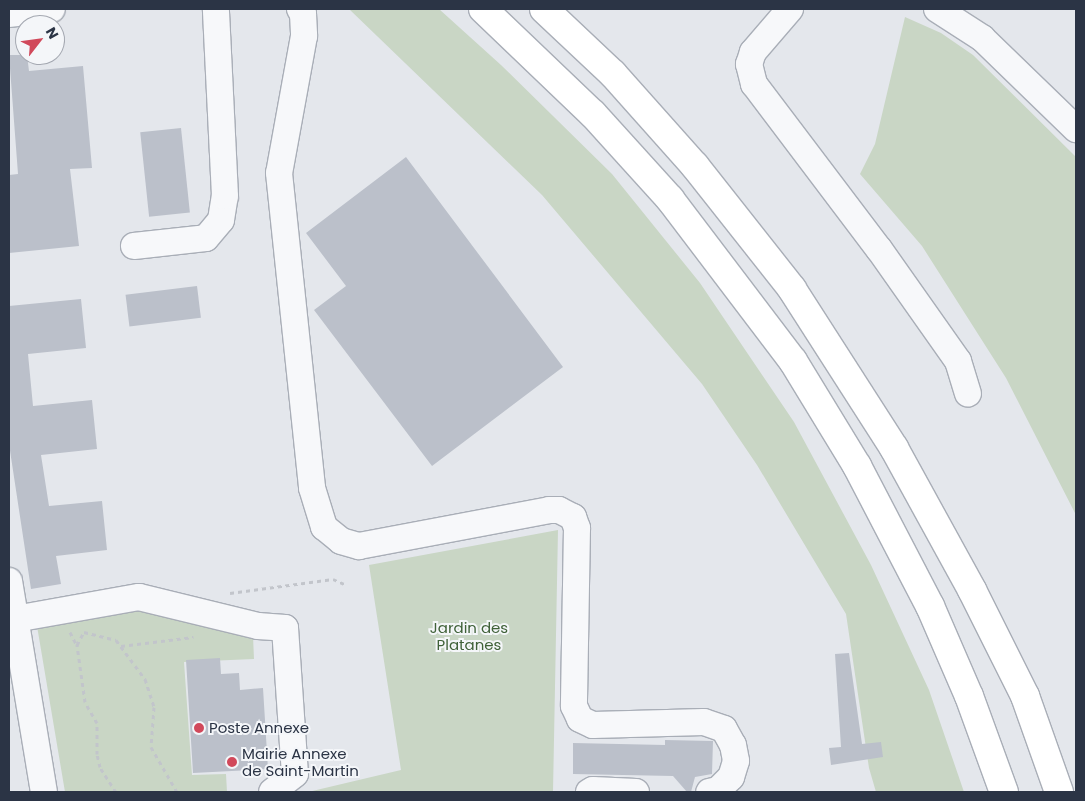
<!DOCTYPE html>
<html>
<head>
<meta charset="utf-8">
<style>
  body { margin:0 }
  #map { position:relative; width:1085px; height:801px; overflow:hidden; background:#e4e7ec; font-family:Poppins,sans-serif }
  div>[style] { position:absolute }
  .green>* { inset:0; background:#c9d6c5 }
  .building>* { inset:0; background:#bbc0ca; transform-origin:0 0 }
  .path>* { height:3px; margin-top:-1.5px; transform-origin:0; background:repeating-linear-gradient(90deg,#c2c5cb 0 4px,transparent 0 8px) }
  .roads { filter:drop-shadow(1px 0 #a9aeb7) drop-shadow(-1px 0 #a9aeb7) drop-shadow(0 1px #a9aeb7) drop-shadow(0 -1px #a9aeb7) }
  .minor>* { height:26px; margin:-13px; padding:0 13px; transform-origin:13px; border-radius:13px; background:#f7f8fa }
  .highway>* { height:28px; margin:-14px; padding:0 14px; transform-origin:14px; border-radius:14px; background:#fff }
  .dots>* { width:14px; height:14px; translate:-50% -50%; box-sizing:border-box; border:2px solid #f4f6f9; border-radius:50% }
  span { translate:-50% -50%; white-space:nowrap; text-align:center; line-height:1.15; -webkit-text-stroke:4px #f4f6f9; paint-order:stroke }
  .park-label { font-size:15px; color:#3f6138 }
  .poi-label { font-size:15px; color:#2b3445 }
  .left { translate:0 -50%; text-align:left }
  .frame { position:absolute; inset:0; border:10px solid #2b3445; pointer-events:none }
  .north { position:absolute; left:15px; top:15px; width:50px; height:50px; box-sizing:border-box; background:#f4f6f9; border:1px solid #a4a8b1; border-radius:50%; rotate:60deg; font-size:14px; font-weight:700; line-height:20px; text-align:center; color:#2b3445 }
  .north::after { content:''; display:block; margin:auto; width:18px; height:22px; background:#d1495b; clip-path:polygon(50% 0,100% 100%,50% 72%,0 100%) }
</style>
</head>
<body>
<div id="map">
  <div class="green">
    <div style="clip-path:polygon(349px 9px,439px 9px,501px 65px,612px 174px,700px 283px,794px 422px,871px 565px,929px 690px,964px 792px,876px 792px,869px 768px,846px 614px,757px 465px,702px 384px,542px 195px)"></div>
    <div style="clip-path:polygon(905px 17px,941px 33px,973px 55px,1076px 157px,1076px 515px,1006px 378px,922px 246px,860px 174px,875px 144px)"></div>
    <div style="clip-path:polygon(558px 530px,553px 792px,308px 792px,401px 770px,369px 565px)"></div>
    <div style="clip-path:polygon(141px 608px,253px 636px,254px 659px,184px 662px,192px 775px,226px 774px,227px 792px,65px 792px,37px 626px)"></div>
  </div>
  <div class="building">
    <div style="clip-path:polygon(9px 55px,27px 55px,29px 71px,83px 66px,92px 168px,70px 169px,79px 246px,9px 253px,9px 175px,18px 174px)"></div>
    <div style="left:181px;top:128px;width:85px;height:41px;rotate:84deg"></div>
    <div style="clip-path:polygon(406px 157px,563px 367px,432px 466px,314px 310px,346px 286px,306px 233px)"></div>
    <div style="left:197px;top:286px;width:32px;height:72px;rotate:83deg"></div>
    <div style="clip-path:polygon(81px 299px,86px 348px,28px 354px,33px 406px,92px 400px,97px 449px,41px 455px,49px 506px,102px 501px,107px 550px,56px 556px,61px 584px,31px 589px,9px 444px,9px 306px)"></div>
    <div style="clip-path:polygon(849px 653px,862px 744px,881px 742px,883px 757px,831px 765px,829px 748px,841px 747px,835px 654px)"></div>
    <div style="clip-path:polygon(220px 658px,221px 674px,239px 673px,240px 690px,263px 688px,268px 769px,193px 773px,186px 660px)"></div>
    <div style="clip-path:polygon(665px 740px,713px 741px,712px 774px,695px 777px,691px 792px,687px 792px,673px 776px,573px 774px,573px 743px,665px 745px)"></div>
  </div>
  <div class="path">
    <div style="left:230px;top:593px;width:104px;rotate:-7.7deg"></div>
    <div style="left:333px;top:579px;width:12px;rotate:24deg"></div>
    <div style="left:70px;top:632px;width:13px;rotate:63deg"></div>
    <div style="left:121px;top:646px;width:73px;rotate:-7.1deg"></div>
    <div style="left:116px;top:792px;width:30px;rotate:-123deg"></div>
    <div style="left:100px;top:767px;width:13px;rotate:-103deg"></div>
    <div style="left:97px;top:754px;width:31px;rotate:-90deg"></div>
    <div style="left:97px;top:723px;width:24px;rotate:-120deg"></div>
    <div style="left:85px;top:702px;width:58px;rotate:-98deg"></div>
    <div style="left:77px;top:645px;width:15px;rotate:-62deg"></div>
    <div style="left:84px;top:632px;width:33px;rotate:14deg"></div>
    <div style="left:116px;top:640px;width:49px;rotate:53.4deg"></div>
    <div style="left:145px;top:679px;width:29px;rotate:72deg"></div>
    <div style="left:154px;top:707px;width:40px;rotate:94.3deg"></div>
    <div style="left:151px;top:747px;width:52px;rotate:60deg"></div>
  </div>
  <div class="roads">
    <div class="minor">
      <div style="left:300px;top:9px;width:6px;rotate:59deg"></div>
      <div style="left:303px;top:14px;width:22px;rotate:87deg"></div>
      <div style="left:304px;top:36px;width:139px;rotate:100.3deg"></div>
      <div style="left:279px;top:173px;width:317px;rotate:84deg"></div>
      <div style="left:312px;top:488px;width:41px;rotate:72.9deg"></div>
      <div style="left:324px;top:527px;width:22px;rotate:39deg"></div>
      <div style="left:341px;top:541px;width:19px;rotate:16deg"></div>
      <div style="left:359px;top:546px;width:193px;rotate:-10.7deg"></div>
      <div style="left:549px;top:510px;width:10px"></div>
      <div style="left:559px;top:510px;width:16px;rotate:27deg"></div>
      <div style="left:573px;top:517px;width:12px;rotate:70deg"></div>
      <div style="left:577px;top:528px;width:178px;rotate:91deg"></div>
      <div style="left:574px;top:706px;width:14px;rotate:65deg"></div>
      <div style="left:580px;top:719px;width:14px;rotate:25deg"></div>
      <div style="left:593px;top:725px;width:111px;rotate:-1.5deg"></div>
      <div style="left:704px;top:722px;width:21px;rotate:19deg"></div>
      <div style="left:724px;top:729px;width:18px;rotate:61deg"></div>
      <div style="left:733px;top:745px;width:16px;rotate:79deg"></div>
      <div style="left:736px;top:761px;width:17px;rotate:107deg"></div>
      <div style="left:731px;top:777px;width:18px;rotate:135deg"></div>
      <div style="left:718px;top:790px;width:9px;rotate:167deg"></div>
      <div style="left:790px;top:9px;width:57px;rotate:130.7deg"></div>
      <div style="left:753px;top:52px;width:13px;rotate:108deg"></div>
      <div style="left:749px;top:64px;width:21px;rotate:76deg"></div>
      <div style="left:754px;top:84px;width:207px;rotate:52.9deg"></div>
      <div style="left:879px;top:249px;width:137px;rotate:54.8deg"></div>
      <div style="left:958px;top:361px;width:34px;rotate:73deg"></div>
      <div style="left:937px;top:9px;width:54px;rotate:32.8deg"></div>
      <div style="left:982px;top:38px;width:131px;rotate:44.1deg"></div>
      <div style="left:9px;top:14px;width:43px;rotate:-6.6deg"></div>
      <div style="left:134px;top:246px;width:72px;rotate:-6.3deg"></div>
      <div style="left:206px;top:238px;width:23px;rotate:-50deg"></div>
      <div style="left:221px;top:220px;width:24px;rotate:-81deg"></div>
      <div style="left:225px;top:196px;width:187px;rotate:-92.8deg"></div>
      <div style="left:9px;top:581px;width:214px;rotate:80.6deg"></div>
      <div style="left:15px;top:619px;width:126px;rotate:-10.1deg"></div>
      <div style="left:139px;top:597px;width:122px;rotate:13.7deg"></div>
      <div style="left:258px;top:626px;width:27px;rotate:4deg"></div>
      <div style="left:285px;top:628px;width:146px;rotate:86.1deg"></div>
      <div style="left:295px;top:774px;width:29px;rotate:142deg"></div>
      <div style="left:589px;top:792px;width:4px;rotate:-27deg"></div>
      <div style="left:593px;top:790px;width:43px;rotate:2.7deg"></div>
    </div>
    <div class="highway">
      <div style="left:483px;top:9px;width:152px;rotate:43.7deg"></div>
      <div style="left:593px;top:114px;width:115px;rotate:47.8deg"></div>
      <div style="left:670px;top:199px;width:203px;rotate:52.8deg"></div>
      <div style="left:793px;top:361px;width:123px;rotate:58.6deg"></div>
      <div style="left:857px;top:466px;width:158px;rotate:62.5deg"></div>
      <div style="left:930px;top:606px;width:98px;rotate:66.6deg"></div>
      <div style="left:969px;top:696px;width:102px;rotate:70deg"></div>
      <div style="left:544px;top:9px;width:95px;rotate:43.3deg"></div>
      <div style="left:613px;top:74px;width:123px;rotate:48.3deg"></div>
      <div style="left:695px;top:166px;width:157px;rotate:51.7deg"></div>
      <div style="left:792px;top:289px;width:189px;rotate:57.3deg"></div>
      <div style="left:894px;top:448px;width:162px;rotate:61.2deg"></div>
      <div style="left:972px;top:590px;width:119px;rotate:63.4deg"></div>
      <div style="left:1025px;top:696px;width:102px;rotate:70.5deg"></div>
    </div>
  </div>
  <div class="dots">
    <div style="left:199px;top:728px;background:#d1495b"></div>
    <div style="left:232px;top:762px;background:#d1495b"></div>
  </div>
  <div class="park-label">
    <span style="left:469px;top:636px">Jardin des<br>Platanes</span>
  </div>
  <div class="poi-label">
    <span class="left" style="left:209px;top:728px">Poste Annexe</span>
    <span class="left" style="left:242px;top:762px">Mairie Annexe<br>de Saint-Martin</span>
  </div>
  <div class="frame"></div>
  <div class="north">N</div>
</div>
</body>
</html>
